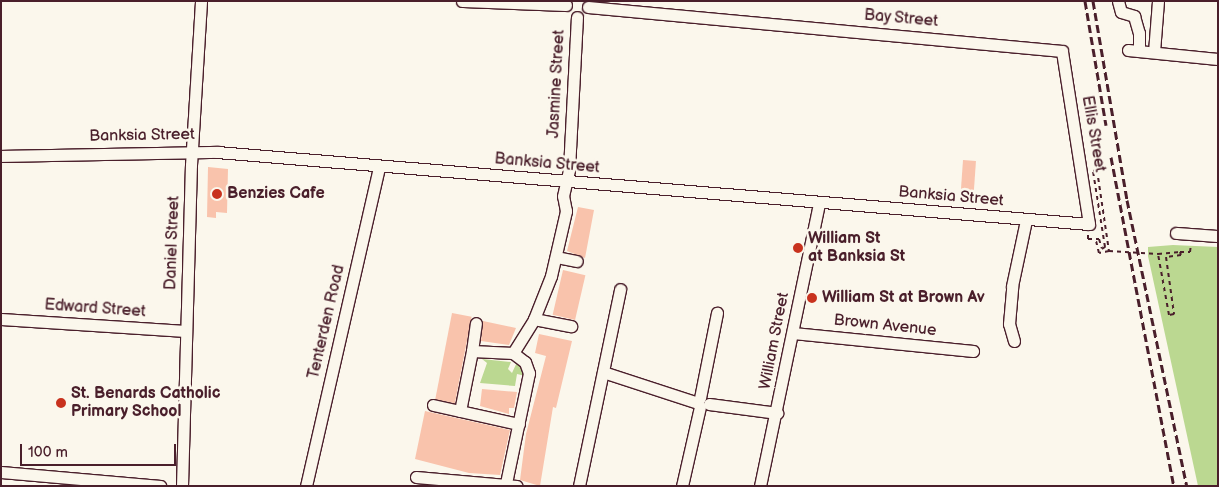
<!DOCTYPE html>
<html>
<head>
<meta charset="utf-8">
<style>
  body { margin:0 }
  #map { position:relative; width:1219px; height:487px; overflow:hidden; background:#fbf7ec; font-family:"Balsamiq Sans",sans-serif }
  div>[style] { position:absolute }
  .green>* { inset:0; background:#bbd891 }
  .building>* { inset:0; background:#f9c3ac; transform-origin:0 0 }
  .path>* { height:2px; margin-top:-1px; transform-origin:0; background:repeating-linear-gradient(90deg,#4a1f2b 0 4px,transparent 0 8px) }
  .roads { filter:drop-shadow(1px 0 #4a1f2b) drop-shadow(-1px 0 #4a1f2b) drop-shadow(0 1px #4a1f2b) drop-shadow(0 -1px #4a1f2b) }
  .minor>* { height:11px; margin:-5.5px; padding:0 5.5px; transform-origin:5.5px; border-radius:5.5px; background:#fbf7ec }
  .rail>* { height:3px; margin-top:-1.5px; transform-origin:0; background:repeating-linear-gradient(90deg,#4a1f2b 0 8px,transparent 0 12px) }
  .path-bridge>* { height:2px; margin-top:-1px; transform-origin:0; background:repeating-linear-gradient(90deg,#4a1f2b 0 4px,transparent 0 8px) }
  .dots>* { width:14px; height:14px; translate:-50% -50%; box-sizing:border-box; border:2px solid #fbf7ec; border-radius:50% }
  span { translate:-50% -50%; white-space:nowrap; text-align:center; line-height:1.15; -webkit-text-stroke:5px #fbf7ec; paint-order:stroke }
  .street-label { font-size:16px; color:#4a1f2b }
  .poi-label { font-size:16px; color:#4a1f2b; font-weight:700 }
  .left { translate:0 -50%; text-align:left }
  .frame { position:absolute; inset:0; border:2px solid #4a1f2b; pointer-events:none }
  .scale { position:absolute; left:20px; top:444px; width:156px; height:22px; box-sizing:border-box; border:2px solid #4a1f2b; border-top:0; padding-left:6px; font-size:15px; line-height:18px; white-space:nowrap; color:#4a1f2b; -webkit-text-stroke:4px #fbf7ec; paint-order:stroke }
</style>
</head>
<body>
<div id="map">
  <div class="green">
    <div style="clip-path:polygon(1173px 245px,1218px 247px,1218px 486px,1198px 486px,1148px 256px,1148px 247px)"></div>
    <div style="clip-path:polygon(482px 359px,511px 362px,508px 369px,512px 373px,518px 360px,526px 376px,517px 374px,515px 386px,480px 383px,487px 363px)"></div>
  </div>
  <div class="building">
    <div style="left:963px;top:160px;width:13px;height:30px;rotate:4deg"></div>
    <div style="clip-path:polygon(208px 167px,228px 169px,227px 213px,216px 212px,216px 218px,207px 217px)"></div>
    <div style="clip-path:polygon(578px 207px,594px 210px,585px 258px,567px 251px)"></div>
    <div style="left:563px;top:270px;width:23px;height:46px;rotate:13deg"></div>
    <div style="left:452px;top:313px;width:20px;height:88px;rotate:11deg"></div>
    <div style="clip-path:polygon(483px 321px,516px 328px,509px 345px,481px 341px)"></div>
    <div style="clip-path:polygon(539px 334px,572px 341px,556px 408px,553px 407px,540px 486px,520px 480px,526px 434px,546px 356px,535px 353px)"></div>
    <div style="clip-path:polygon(482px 389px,517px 392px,514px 408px,509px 408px,509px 414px,480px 406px)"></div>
    <div style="clip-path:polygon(425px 411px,510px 430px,500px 475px,469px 473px,415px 459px)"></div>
  </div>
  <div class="path">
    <div style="left:1088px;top:235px;width:4px;rotate:90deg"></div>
    <div style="left:1088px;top:239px;width:11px"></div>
    <div style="left:1099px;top:239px;width:10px;rotate:73deg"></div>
    <div style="left:1102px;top:249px;width:4px;rotate:-34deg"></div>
    <div style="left:1105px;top:247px;width:77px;rotate:-99deg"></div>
    <div style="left:1093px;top:171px;width:4px;rotate:-14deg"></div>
    <div style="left:1097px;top:170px;width:82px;rotate:81.6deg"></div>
    <div style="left:1109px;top:251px;width:10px;rotate:169deg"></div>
    <div style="left:1099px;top:253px;width:12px;rotate:-104deg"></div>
    <div style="left:1180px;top:252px;width:3px;rotate:72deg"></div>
    <div style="left:1181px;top:255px;width:15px;rotate:172deg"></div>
    <div style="left:1166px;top:257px;width:58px;rotate:82deg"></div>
    <div style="left:1174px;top:314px;width:5px;rotate:169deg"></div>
    <div style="left:1169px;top:315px;width:62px;rotate:-100.2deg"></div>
    <div style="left:1158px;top:254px;width:22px;rotate:-5deg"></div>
    <div style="left:1180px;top:252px;width:10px"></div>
    <div style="left:1190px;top:252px;width:8px;rotate:-83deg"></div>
  </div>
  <div class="roads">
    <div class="minor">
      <div style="left:462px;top:1px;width:104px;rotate:2.2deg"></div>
      <div style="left:1118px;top:1px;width:11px;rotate:75deg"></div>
      <div style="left:1121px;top:12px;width:14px;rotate:17deg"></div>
      <div style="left:1134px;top:16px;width:18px;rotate:74deg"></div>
      <div style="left:1139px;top:33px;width:18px;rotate:90deg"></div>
      <div style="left:1128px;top:50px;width:90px;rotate:5.7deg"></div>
      <div style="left:1154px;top:52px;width:51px;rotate:-85.5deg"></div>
      <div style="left:1px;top:156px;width:216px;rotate:-1.1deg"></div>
      <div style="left:217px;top:152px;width:875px;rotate:4.72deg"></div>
      <div style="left:1089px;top:224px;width:175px;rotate:-98.9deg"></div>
      <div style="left:1062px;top:51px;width:476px;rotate:-174.7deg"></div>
      <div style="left:1176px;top:233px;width:42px;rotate:4.1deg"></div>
      <div style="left:556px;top:257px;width:21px;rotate:11deg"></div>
      <div style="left:1px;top:319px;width:185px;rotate:3.7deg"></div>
      <div style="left:534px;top:319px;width:38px;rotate:11deg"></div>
      <div style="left:793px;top:333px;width:181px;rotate:5.7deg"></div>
      <div style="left:1014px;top:341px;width:18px;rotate:-106deg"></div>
      <div style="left:1009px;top:324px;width:38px;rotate:-85deg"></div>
      <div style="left:1012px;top:286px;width:67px;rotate:-78deg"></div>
      <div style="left:472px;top:351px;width:28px;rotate:-82deg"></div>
      <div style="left:513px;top:353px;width:40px;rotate:-58deg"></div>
      <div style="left:534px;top:319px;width:46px;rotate:-68.4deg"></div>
      <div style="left:551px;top:276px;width:67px;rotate:-77deg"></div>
      <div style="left:566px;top:211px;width:15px;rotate:-101deg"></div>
      <div style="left:563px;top:196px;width:28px;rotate:-77deg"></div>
      <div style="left:569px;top:169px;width:152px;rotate:-87deg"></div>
      <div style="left:603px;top:372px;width:100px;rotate:18.1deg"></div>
      <div style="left:700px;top:398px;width:87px;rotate:-78.7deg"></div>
      <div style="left:709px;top:404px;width:69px;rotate:7.5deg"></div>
      <div style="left:433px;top:405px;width:88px;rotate:12.5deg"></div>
      <div style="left:460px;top:411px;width:61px;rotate:-78.7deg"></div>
      <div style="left:472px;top:351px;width:41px;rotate:2.8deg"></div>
      <div style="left:513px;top:353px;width:15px;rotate:37deg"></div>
      <div style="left:525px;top:362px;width:12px;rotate:70deg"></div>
      <div style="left:529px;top:373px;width:112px;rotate:101.8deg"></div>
      <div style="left:1px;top:472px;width:160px;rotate:5deg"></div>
      <div style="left:416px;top:477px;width:101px;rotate:5.1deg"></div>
      <div style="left:182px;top:486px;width:321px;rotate:-88.4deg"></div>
      <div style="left:191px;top:165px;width:164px;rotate:-86.5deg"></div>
      <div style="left:306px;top:486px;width:328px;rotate:-77.1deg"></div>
      <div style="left:579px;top:486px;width:201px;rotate:-78.2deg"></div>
      <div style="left:682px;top:486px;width:81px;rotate:-77.2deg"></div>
      <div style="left:760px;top:486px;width:289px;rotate:-78.2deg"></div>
    </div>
  </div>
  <div class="rail">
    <div style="left:1085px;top:1px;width:126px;rotate:80.4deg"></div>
    <div style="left:1093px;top:1px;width:202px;rotate:80.3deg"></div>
    <div style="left:1127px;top:200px;width:292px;rotate:78.2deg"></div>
    <div style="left:1111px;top:157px;width:335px;rotate:79.2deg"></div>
  </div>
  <div class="path-bridge">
    <div style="left:1109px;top:251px;width:49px;rotate:3.5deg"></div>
  </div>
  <div class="dots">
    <div style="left:217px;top:194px;background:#c8321e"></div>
    <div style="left:798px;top:248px;background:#c8321e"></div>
    <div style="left:812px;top:298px;background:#c8321e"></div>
    <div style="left:61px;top:403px;background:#c8321e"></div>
  </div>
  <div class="street-label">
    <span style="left:901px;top:19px;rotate:5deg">Bay Street</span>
    <span style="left:557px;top:84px;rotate:-87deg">Jasmine Street</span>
    <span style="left:1093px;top:134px;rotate:80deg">Ellis Street</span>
    <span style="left:142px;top:136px;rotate:-1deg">Banksia Street</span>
    <span style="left:547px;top:164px;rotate:5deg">Banksia Street</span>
    <span style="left:951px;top:197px;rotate:5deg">Banksia Street</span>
    <span style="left:173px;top:243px;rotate:-88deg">Daniel Street</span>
    <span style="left:95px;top:309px;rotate:4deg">Edward Street</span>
    <span style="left:327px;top:322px;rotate:-77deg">Tenterden Road</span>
    <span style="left:885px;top:326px;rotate:6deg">Brown Avenue</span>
    <span style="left:775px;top:341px;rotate:-79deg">William Street</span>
  </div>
  <div class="poi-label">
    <span class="left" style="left:227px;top:194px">Benzies Cafe</span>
    <span class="left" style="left:808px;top:248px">William St<br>at Banksia St</span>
    <span class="left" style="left:822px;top:298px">William St at Brown Av</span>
    <span class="left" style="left:71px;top:403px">St. Benards Catholic<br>Primary School</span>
  </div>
  <div class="frame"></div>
  <div class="scale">100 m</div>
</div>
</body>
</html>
